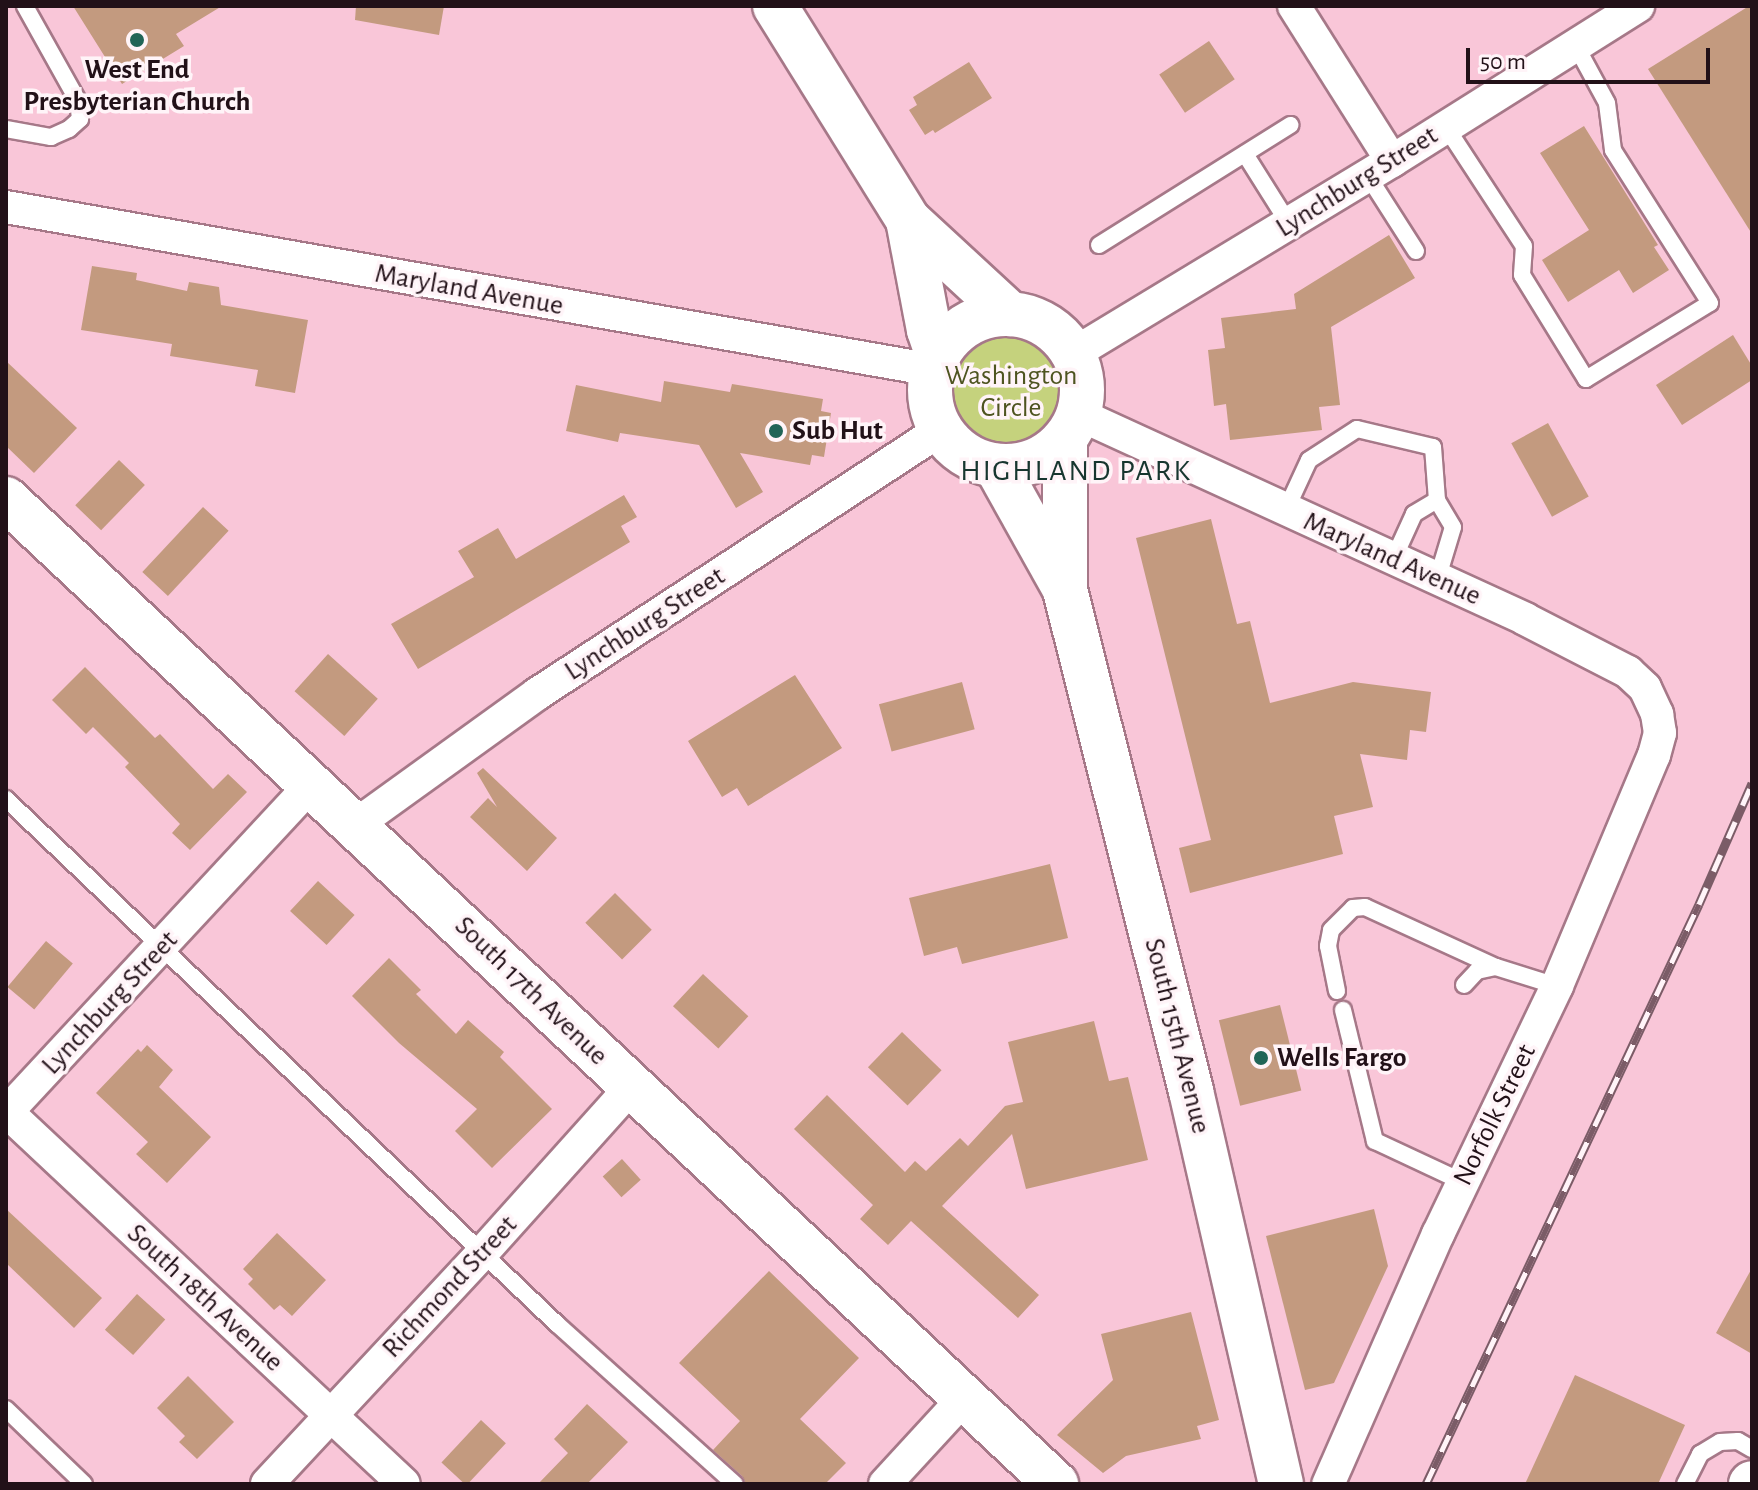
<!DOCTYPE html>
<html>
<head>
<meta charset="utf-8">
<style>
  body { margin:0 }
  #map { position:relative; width:1758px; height:1490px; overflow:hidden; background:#f9c6d8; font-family:"Alegreya Sans",sans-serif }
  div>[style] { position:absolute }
  .green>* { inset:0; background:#c5d27d }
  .round { border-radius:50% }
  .building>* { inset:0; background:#c39a7f; transform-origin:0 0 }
  .roads { filter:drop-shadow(2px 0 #a67888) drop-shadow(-2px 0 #a67888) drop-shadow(0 2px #a67888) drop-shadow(0 -2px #a67888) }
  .lane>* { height:16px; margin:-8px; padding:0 8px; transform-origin:8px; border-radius:8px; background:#fff }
  .street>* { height:32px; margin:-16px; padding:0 16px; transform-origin:16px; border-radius:16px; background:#fff }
  .secondary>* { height:44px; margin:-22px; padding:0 22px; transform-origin:22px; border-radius:22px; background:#fff }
  .secondary>.ring { margin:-22px; padding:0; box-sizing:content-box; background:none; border:44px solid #fff; border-radius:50% }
  .rail>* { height:9px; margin-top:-4.5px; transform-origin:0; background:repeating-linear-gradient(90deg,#fff4f8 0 18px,#7b5c67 0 36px); box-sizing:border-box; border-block:2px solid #7b5c67 }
  .dots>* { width:22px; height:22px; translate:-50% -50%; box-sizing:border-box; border:4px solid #fff4f8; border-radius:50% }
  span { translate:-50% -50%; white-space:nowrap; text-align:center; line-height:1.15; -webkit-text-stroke:7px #fff4f8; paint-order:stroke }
  .poi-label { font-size:28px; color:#221118; font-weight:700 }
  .left { translate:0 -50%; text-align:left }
  .street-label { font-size:28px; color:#221118 }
  .park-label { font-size:28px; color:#4e5420 }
  .neighbourhood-label { font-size:30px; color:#17362f; letter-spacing:2px }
  .frame { position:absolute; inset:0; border:8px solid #221118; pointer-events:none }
  .scale { position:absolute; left:1466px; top:48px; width:244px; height:36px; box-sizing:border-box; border:4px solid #221118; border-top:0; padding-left:10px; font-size:24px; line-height:28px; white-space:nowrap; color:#221118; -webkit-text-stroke:6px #fff4f8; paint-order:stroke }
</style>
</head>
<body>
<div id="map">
  <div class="green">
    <div class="round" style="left:947px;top:328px;width:126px;height:126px"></div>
  </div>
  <div class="building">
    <div style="clip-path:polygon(73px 6px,222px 6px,176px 34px,184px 46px,122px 84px)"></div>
    <div style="clip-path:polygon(356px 6px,444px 6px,439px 35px,355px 20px)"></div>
    <div style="clip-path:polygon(1749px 6px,1752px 6px,1752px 234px,1648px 69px)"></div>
    <div style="left:1209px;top:41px;width:46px;height:60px;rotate:56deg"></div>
    <div style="clip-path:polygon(969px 62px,992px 98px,935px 133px,933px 130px,925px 135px,909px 110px,917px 105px,913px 97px)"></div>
    <div style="clip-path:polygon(1584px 126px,1658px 245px,1654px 247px,1669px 270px,1633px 293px,1619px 270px,1568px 302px,1542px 260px,1589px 230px,1540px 153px)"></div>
    <div style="clip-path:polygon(1389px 235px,1415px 278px,1331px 327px,1340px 405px,1319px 407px,1322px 430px,1230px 440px,1226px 404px,1214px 406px,1208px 350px,1225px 348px,1221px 318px,1296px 309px,1294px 294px)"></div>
    <div style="clip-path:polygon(92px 266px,137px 273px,136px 280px,187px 291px,189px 282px,219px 287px,221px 305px,308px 320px,295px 393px,255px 386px,258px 370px,170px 356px,172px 344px,81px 330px)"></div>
    <div style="clip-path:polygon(1733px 335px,1752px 366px,1752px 380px,1682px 425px,1656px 385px)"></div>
    <div style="clip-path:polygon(6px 361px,77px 428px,34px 473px,6px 446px)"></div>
    <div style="clip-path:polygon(664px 381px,730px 392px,732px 384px,823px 399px,821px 411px,831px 413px,824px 457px,812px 455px,810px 465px,740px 453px,763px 492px,736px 508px,699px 445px,620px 433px,618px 442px,566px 431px,576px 385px,661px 402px)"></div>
    <div style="left:1548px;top:423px;width:84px;height:42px;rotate:61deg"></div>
    <div style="left:119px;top:460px;width:36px;height:63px;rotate:44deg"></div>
    <div style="clip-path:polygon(624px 495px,637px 517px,621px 526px,630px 542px,418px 669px,391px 624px,474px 577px,458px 551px,498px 528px,516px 559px)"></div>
    <div style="left:203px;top:507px;width:35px;height:89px;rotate:43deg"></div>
    <div style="clip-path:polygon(1211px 519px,1237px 624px,1250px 621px,1270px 703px,1353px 682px,1431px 692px,1426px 732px,1410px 730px,1407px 760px,1360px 754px,1373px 807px,1334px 816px,1343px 854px,1190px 893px,1179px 848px,1211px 840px,1136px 538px)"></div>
    <div style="left:328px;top:654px;width:67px;height:50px;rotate:42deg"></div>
    <div style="clip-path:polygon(85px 667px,155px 738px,160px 734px,213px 789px,228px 774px,247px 792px,190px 850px,172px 833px,180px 824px,125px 767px,129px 763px,93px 727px,86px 734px,52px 700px)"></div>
    <div style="clip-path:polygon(795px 675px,842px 748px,748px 806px,737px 788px,722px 797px,688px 741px)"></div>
    <div style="left:962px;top:682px;width:49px;height:86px;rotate:75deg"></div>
    <div style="clip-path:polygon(483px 768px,557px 838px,527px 871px,470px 817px,488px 798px,497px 807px,477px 773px)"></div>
    <div style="clip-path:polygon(1050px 864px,1068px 938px,962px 964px,957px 947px,924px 956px,909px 898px)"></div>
    <div style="left:318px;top:881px;width:50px;height:41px;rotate:43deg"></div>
    <div style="left:615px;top:893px;width:52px;height:42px;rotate:45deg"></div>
    <div style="left:46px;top:941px;width:35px;height:60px;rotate:40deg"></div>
    <div style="clip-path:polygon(389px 958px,421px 990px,416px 994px,456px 1034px,468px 1020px,504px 1052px,500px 1057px,552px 1109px,492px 1168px,455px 1131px,477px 1109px,399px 1043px,352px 996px)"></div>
    <div style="left:703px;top:974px;width:62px;height:44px;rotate:43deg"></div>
    <div style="left:1280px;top:1005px;width:88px;height:63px;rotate:76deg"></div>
    <div style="clip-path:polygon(1094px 1021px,1109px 1081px,1128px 1077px,1148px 1160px,1026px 1189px,1012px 1134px,942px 1206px,1039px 1295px,1018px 1318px,911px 1221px,888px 1245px,860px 1219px,873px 1205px,794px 1129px,827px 1095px,905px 1172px,915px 1161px,926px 1171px,960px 1138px,968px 1146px,1005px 1106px,1023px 1102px,1008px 1042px)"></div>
    <div style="left:902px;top:1032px;width:55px;height:49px;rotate:44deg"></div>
    <div style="clip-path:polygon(147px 1045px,173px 1070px,159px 1087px,211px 1137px,167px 1183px,136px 1154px,148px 1142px,96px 1093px,138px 1049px,141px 1052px)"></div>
    <div style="left:622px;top:1159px;width:28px;height:26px;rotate:48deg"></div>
    <div style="clip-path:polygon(6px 1209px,102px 1298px,74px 1328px,6px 1263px)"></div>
    <div style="clip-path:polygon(1374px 1209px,1388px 1266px,1334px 1383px,1305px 1390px,1266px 1236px)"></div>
    <div style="clip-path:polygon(277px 1233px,326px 1280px,292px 1316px,280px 1305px,274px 1310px,248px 1284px,253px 1279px,243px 1269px)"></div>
    <div style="clip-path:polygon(1752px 1268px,1752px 1354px,1716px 1333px)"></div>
    <div style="clip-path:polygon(769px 1271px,859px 1358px,800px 1419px,846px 1463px,825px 1484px,746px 1484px,742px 1476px,713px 1450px,740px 1421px,679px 1363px)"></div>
    <div style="left:137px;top:1294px;width:38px;height:48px;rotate:42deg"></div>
    <div style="clip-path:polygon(1191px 1312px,1219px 1420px,1197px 1426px,1201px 1439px,1126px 1456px,1103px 1473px,1057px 1435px,1113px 1380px,1101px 1334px)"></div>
    <div style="clip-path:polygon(1575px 1375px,1685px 1425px,1658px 1484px,1525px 1484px)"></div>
    <div style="clip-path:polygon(188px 1376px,234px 1422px,197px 1459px,179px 1442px,185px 1436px,157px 1408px)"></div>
    <div style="clip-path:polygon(587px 1404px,628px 1442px,587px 1484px,538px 1484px,568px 1453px,554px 1439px)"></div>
    <div style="left:481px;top:1420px;width:34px;height:58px;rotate:43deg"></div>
  </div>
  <div class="roads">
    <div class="lane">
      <div style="left:1446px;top:127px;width:142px;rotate:56.8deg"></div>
      <div style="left:1524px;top:246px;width:29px;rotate:94deg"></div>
      <div style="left:1522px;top:275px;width:122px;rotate:58.4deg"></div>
      <div style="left:1586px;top:379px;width:145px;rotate:-31.5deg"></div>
      <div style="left:1710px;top:303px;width:181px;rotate:-122.4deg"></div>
      <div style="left:1613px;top:150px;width:47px;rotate:-97.3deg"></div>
      <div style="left:1607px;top:103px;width:65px;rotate:-118.5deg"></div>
      <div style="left:6px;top:129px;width:46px;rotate:10.1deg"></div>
      <div style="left:51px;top:137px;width:20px;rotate:-24deg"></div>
      <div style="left:69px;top:129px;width:15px;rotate:-42deg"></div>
      <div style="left:80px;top:119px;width:18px;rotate:-96deg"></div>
      <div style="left:78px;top:101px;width:109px;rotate:-119.2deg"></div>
      <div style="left:1245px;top:154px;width:83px;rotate:57.8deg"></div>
      <div style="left:1368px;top:176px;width:89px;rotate:57.4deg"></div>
      <div style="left:1099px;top:245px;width:226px;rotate:-32.1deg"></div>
      <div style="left:1285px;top:512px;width:57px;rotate:-65.2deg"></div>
      <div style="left:1309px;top:460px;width:57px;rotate:-32.9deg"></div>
      <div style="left:1357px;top:429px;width:78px;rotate:13.3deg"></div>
      <div style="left:1433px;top:447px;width:53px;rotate:85.7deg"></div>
      <div style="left:1437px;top:500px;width:27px;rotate:149deg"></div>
      <div style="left:1414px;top:514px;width:51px;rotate:114.5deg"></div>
      <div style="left:1437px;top:580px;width:55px;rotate:-73.2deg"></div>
      <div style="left:1453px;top:527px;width:31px;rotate:-121deg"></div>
      <div style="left:6px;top:799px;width:761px;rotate:43.62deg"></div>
      <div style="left:557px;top:1324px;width:239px;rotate:42deg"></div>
      <div style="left:1464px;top:985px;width:19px;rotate:-47deg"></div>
      <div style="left:1477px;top:971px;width:19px;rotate:-12deg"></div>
      <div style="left:1496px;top:967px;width:64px;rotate:17.3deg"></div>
      <div style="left:1337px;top:991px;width:46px;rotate:-101.3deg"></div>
      <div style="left:1328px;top:946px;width:16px;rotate:-79deg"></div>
      <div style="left:1331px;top:930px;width:31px;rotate:-45deg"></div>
      <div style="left:1353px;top:908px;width:12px;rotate:-5deg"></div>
      <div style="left:1365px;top:907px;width:144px;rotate:24.6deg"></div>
      <div style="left:1343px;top:1010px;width:135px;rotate:76.3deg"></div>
      <div style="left:1375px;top:1141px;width:97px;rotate:25deg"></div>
      <div style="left:6px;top:1409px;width:108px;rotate:43.9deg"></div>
      <div style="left:1685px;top:1484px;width:34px;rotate:-63deg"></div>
      <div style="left:1700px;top:1454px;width:23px;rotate:-31deg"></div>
      <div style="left:1720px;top:1442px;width:18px;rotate:-3deg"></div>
      <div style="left:1738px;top:1441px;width:16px;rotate:30deg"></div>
    </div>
    <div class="street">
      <div style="left:1294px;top:6px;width:183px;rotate:57.7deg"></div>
      <div style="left:6px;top:207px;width:941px;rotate:9.97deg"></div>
      <div style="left:1073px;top:354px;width:373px;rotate:-31.2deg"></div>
      <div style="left:1392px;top:161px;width:291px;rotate:-32.2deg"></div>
      <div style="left:1078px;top:414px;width:492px;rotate:24.6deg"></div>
      <div style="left:1525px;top:619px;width:116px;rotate:27.2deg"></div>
      <div style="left:1628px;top:672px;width:23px;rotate:43deg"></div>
      <div style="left:1645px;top:688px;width:29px;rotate:65deg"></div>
      <div style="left:1657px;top:714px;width:19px;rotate:81deg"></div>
      <div style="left:1660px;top:733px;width:23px;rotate:105deg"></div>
      <div style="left:1654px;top:755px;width:251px;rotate:112.8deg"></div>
      <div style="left:1557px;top:986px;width:275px;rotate:115.6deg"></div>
      <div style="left:1438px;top:1234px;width:273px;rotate:113.7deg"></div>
      <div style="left:354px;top:826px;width:226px;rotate:-35.8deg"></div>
      <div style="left:537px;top:694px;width:483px;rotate:-33.2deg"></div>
      <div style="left:6px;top:1111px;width:545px;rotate:43.14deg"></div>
      <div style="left:6px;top:1113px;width:448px;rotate:-47.1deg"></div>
      <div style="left:267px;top:1484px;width:318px;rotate:-47deg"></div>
      <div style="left:484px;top:1251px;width:220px;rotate:-48.1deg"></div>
      <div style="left:885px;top:1484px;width:117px;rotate:-47.4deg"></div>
    </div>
    <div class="secondary">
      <div style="left:775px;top:6px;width:252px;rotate:58.1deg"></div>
      <div style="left:908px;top:220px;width:139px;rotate:42.7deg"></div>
      <div style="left:908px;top:220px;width:112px;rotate:79.2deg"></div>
      <div style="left:929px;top:330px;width:28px;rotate:71deg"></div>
      <div class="ring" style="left:930px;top:314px;width:108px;height:108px"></div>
      <div style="left:1065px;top:439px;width:151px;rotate:90deg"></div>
      <div style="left:1065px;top:590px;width:517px;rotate:75.88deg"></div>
      <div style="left:1191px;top:1091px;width:403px;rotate:77.1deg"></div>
      <div style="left:996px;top:466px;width:137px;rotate:60.8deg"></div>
      <div style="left:6px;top:499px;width:1440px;rotate:43.17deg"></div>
      <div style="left:1751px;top:1484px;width:1px;rotate:-45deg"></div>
    </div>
  </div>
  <div class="rail">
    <div style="left:1426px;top:1484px;width:641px;rotate:-64.79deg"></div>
    <div style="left:1699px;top:904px;width:132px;rotate:-66.3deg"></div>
  </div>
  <div class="dots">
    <div style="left:137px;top:40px;background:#216557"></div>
    <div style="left:776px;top:431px;background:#216557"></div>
    <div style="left:1261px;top:1058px;background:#216557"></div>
  </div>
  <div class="poi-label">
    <span style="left:137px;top:86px">West End<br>Presbyterian Church</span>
    <span class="left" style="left:792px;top:431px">Sub Hut</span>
    <span class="left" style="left:1277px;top:1058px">Wells Fargo</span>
  </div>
  <div class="street-label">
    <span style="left:1357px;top:182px;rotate:-32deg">Lynchburg Street</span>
    <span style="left:469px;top:290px;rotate:10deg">Maryland Avenue</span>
    <span style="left:1392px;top:559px;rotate:24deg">Maryland Avenue</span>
    <span style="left:645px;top:624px;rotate:-33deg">Lynchburg Street</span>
    <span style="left:531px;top:991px;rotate:44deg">South 17th Avenue</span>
    <span style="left:110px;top:1003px;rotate:-47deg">Lynchburg Street</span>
    <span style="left:1177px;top:1036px;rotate:76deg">South 15th Avenue</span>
    <span style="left:1495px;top:1115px;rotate:-64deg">Norfolk Street</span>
    <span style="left:450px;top:1287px;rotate:-47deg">Richmond Street</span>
    <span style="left:205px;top:1298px;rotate:43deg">South 18th Avenue</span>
  </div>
  <div class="park-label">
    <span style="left:1011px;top:392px">Washington<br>Circle</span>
  </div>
  <div class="neighbourhood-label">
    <span style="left:1076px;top:471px">HIGHLAND PARK</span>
  </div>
  <div class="frame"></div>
  <div class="scale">50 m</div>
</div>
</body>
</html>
